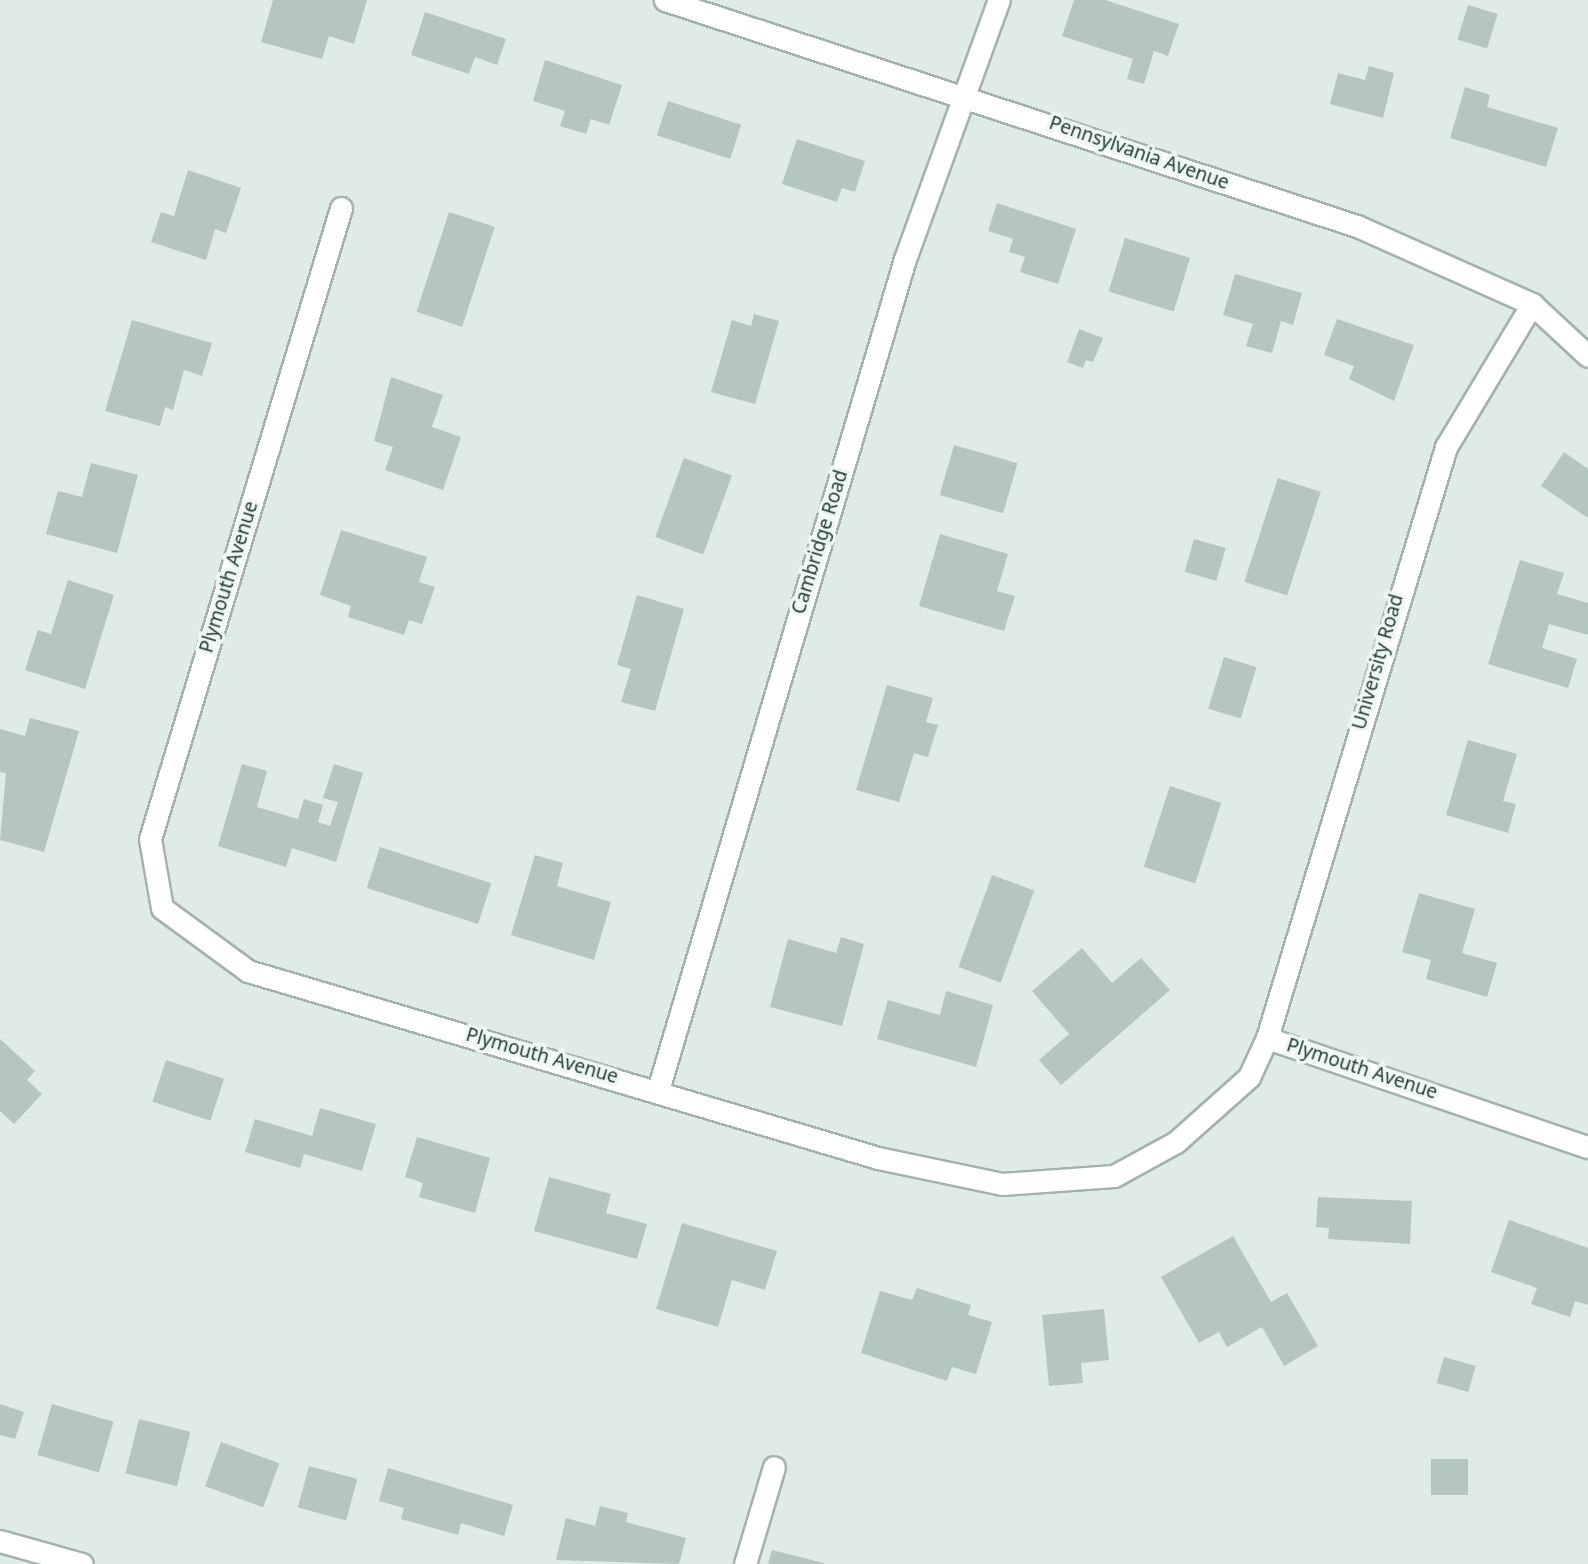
<!DOCTYPE html>
<html>
<head>
<meta charset="utf-8">
<style>
  body { margin:0 }
  #map { position:relative; width:1588px; height:1564px; overflow:hidden; background:#dfebe6; font-family:"Noto Sans",sans-serif }
  div>[style] { position:absolute }
  .building>* { inset:0; background:#b4c6bf; transform-origin:0 0 }
  .roads { filter:drop-shadow(2px 0 #a2b3ad) drop-shadow(-2px 0 #a2b3ad) drop-shadow(0 2px #a2b3ad) drop-shadow(0 -2px #a2b3ad) }
  .minor>* { height:21px; margin:-10.5px; padding:0 10.5px; transform-origin:10.5px; border-radius:10.5px; background:#fff }
  span { translate:-50% -50%; white-space:nowrap; text-align:center; line-height:1.15; -webkit-text-stroke:7px #eff7f3; paint-order:stroke }
  .street-label { font-size:19px; color:#1f3b34 }
</style>
</head>
<body>
<div id="map">
  <div class="building">
    <div style="clip-path:polygon(273px 0,367px 0,354px 44px,329px 36px,322px 59px,261px 42px)"></div>
    <div style="clip-path:polygon(1074px 0,1105px 0,1179px 24px,1168px 56px,1154px 51px,1144px 84px,1127px 79px,1133px 59px,1062px 36px)"></div>
    <div style="left:1468px;top:5px;width:31px;height:36px;rotate:17deg"></div>
    <div style="clip-path:polygon(425px 12px,506px 39px,497px 65px,475px 57px,469px 74px,411px 55px)"></div>
    <div style="clip-path:polygon(545px 60px,622px 85px,609px 125px,591px 119px,586px 134px,560px 126px,565px 111px,533px 101px)"></div>
    <div style="clip-path:polygon(1369px 66px,1394px 73px,1383px 118px,1330px 104px,1338px 73px,1365px 80px)"></div>
    <div style="clip-path:polygon(1465px 87px,1490px 95px,1487px 107px,1558px 128px,1546px 167px,1450px 138px)"></div>
    <div style="left:668px;top:101px;width:77px;height:36px;rotate:18deg"></div>
    <div style="clip-path:polygon(797px 139px,865px 161px,855px 192px,842px 188px,837px 202px,782px 184px)"></div>
    <div style="clip-path:polygon(188px 170px,241px 188px,226px 233px,215px 229px,206px 260px,151px 242px,161px 212px,174px 216px)"></div>
    <div style="clip-path:polygon(997px 203px,1076px 229px,1058px 284px,1020px 272px,1025px 257px,1009px 252px,1013px 239px,988px 231px)"></div>
    <div style="left:449px;top:212px;width:48px;height:105px;rotate:18deg"></div>
    <div style="left:1125px;top:238px;width:68px;height:56px;rotate:17deg"></div>
    <div style="clip-path:polygon(1235px 274px,1302px 293px,1293px 325px,1281px 321px,1272px 353px,1246px 346px,1253px 324px,1223px 315px)"></div>
    <div style="clip-path:polygon(754px 314px,779px 321px,755px 404px,711px 392px,732px 320px,751px 326px)"></div>
    <div style="clip-path:polygon(1337px 319px,1414px 345px,1394px 401px,1349px 379px,1354px 366px,1324px 355px)"></div>
    <div style="clip-path:polygon(132px 320px,212px 343px,202px 376px,184px 370px,173px 410px,165px 407px,160px 426px,105px 411px)"></div>
    <div style="clip-path:polygon(1079px 329px,1103px 338px,1093px 362px,1086px 360px,1083px 368px,1067px 362px)"></div>
    <div style="clip-path:polygon(391px 377px,443px 395px,432px 427px,461px 437px,443px 490px,385px 470px,393px 447px,374px 441px)"></div>
    <div style="left:954px;top:445px;width:66px;height:52px;rotate:16deg"></div>
    <div style="clip-path:polygon(1564px 452px,1588px 469px,1588px 518px,1541px 486px)"></div>
    <div style="left:684px;top:458px;width:51px;height:84px;rotate:20deg"></div>
    <div style="clip-path:polygon(91px 463px,138px 475px,117px 553px,46px 534px,58px 491px,82px 497px)"></div>
    <div style="left:1278px;top:478px;width:45px;height:109px;rotate:18deg"></div>
    <div style="clip-path:polygon(341px 530px,427px 557px,419px 582px,435px 587px,422px 624px,409px 620px,404px 635px,348px 617px,351px 606px,320px 595px)"></div>
    <div style="clip-path:polygon(940px 534px,1008px 554px,997px 591px,1015px 596px,1004px 631px,919px 606px)"></div>
    <div style="left:1194px;top:539px;width:33px;height:34px;rotate:16deg"></div>
    <div style="clip-path:polygon(1520px 560px,1564px 573px,1557px 594px,1588px 603px,1588px 635px,1549px 624px,1542px 648px,1577px 659px,1568px 688px,1488px 664px)"></div>
    <div style="clip-path:polygon(68px 580px,114px 595px,85px 689px,25px 670px,38px 630px,51px 634px)"></div>
    <div style="clip-path:polygon(637px 595px,684px 609px,655px 711px,621px 702px,631px 669px,617px 665px)"></div>
    <div style="left:1224px;top:657px;width:34px;height:54px;rotate:17deg"></div>
    <div style="clip-path:polygon(887px 685px,933px 698px,926px 722px,938px 725px,928px 757px,914px 753px,899px 802px,856px 790px)"></div>
    <div style="clip-path:polygon(30px 718px,79px 731px,44px 852px,0 840px,6px 773px,0 772px,0 729px,25px 736px)"></div>
    <div style="clip-path:polygon(1468px 740px,1517px 754px,1503px 801px,1516px 804px,1508px 833px,1446px 815px)"></div>
    <div style="clip-path:polygon(242px 764px,267px 771px,257px 807px,298px 819px,304px 799px,323px 805px,318px 822px,330px 826px,338px 802px,323px 798px,334px 764px,363px 773px,336px 862px,292px 848px,286px 867px,218px 846px)"></div>
    <div style="left:1170px;top:786px;width:54px;height:85px;rotate:18deg"></div>
    <div style="left:380px;top:847px;width:117px;height:43px;rotate:18deg"></div>
    <div style="clip-path:polygon(535px 855px,563px 863px,557px 886px,611px 902px,594px 960px,511px 935px)"></div>
    <div style="left:992px;top:875px;width:45px;height:98px;rotate:20deg"></div>
    <div style="clip-path:polygon(1419px 893px,1475px 909px,1462px 953px,1497px 963px,1487px 997px,1426px 979px,1431px 960px,1402px 952px)"></div>
    <div style="clip-path:polygon(841px 937px,864px 944px,842px 1026px,770px 1007px,788px 939px,836px 953px)"></div>
    <div style="clip-path:polygon(1082px 948px,1112px 983px,1141px 958px,1170px 990px,1061px 1085px,1039px 1060px,1069px 1034px,1032px 991px)"></div>
    <div style="clip-path:polygon(946px 991px,993px 1005px,976px 1067px,877px 1039px,888px 1000px,940px 1015px)"></div>
    <div style="clip-path:polygon(0 1039px,35px 1071px,27px 1080px,42px 1094px,14px 1124px,0 1111px)"></div>
    <div style="left:166px;top:1060px;width:61px;height:44px;rotate:18deg"></div>
    <div style="clip-path:polygon(320px 1108px,376px 1124px,362px 1171px,304px 1154px,300px 1168px,245px 1152px,255px 1119px,312px 1136px)"></div>
    <div style="clip-path:polygon(417px 1137px,490px 1158px,475px 1213px,419px 1197px,423px 1183px,405px 1177px)"></div>
    <div style="clip-path:polygon(549px 1177px,611px 1194px,606px 1213px,647px 1224px,637px 1259px,534px 1231px)"></div>
    <div style="clip-path:polygon(1318px 1197px,1412px 1201px,1410px 1244px,1328px 1239px,1329px 1228px,1316px 1227px)"></div>
    <div style="clip-path:polygon(1509px 1220px,1588px 1248px,1588px 1305px,1575px 1301px,1570px 1317px,1531px 1304px,1537px 1288px,1491px 1272px)"></div>
    <div style="clip-path:polygon(682px 1223px,777px 1251px,765px 1290px,732px 1280px,718px 1327px,656px 1309px)"></div>
    <div style="clip-path:polygon(1233px 1236px,1271px 1302px,1287px 1293px,1318px 1346px,1284px 1366px,1262px 1327px,1227px 1347px,1219px 1332px,1199px 1343px,1161px 1277px)"></div>
    <div style="clip-path:polygon(917px 1288px,971px 1305px,968px 1315px,992px 1322px,976px 1374px,952px 1367px,947px 1381px,861px 1353px,880px 1291px,912px 1300px)"></div>
    <div style="clip-path:polygon(1104px 1309px,1109px 1360px,1081px 1363px,1083px 1383px,1049px 1386px,1042px 1315px)"></div>
    <div style="left:1444px;top:1357px;width:33px;height:27px;rotate:16deg"></div>
    <div style="clip-path:polygon(0 1404px,24px 1412px,15px 1439px,0 1435px)"></div>
    <div style="left:52px;top:1404px;width:64px;height:53px;rotate:16deg"></div>
    <div style="left:139px;top:1419px;width:53px;height:56px;rotate:14deg"></div>
    <div style="left:221px;top:1442px;width:62px;height:47px;rotate:20deg"></div>
    <div style="left:1431px;top:1459px;width:37px;height:36px"></div>
    <div style="left:309px;top:1466px;width:50px;height:43px;rotate:15deg"></div>
    <div style="clip-path:polygon(388px 1468px,513px 1505px,504px 1536px,461px 1523px,458px 1535px,401px 1519px,404px 1508px,379px 1501px)"></div>
    <div style="clip-path:polygon(600px 1506px,628px 1513px,626px 1522px,686px 1538px,679px 1564px,556px 1560px,566px 1518px,595px 1526px)"></div>
    <div style="clip-path:polygon(772px 1550px,824px 1563px,824px 1564px,768px 1564px)"></div>
  </div>
  <div class="roads">
    <div class="minor">
      <div style="left:665px;top:0;width:728px;rotate:18.09deg"></div>
      <div style="left:1357px;top:226px;width:192px;rotate:24deg"></div>
      <div style="left:1532px;top:304px;width:76px;rotate:42.9deg"></div>
      <div style="left:341px;top:208px;width:659px;rotate:106.84deg"></div>
      <div style="left:150px;top:839px;width:70px;rotate:80.1deg"></div>
      <div style="left:162px;top:908px;width:107px;rotate:36.2deg"></div>
      <div style="left:248px;top:971px;width:657px;rotate:16.53deg"></div>
      <div style="left:878px;top:1158px;width:127px;rotate:11.8deg"></div>
      <div style="left:1002px;top:1184px;width:112px;rotate:-4.1deg"></div>
      <div style="left:1114px;top:1176px;width:71px;rotate:-28.7deg"></div>
      <div style="left:1176px;top:1142px;width:98px;rotate:-41.7deg"></div>
      <div style="left:1249px;top:1077px;width:43px;rotate:-65.2deg"></div>
      <div style="left:1267px;top:1038px;width:618px;rotate:-73.15deg"></div>
      <div style="left:1446px;top:447px;width:167px;rotate:-59deg"></div>
      <div style="left:1267px;top:1038px;width:339px;rotate:18.8deg"></div>
      <div style="left:658px;top:1090px;width:867px;rotate:-73.45deg"></div>
      <div style="left:905px;top:259px;width:276px;rotate:-70.1deg"></div>
      <div style="left:0;top:1541px;width:85px;rotate:15.7deg"></div>
      <div style="left:745px;top:1564px;width:101px;rotate:-73.4deg"></div>
    </div>
  </div>
  <div class="street-label">
    <span style="left:1139px;top:153px;rotate:19deg">Pennsylvania Avenue</span>
    <span style="left:820px;top:542px;rotate:-73deg">Cambridge Road</span>
    <span style="left:229px;top:577px;rotate:-73deg">Plymouth Avenue</span>
    <span style="left:1378px;top:662px;rotate:-74deg">University Road</span>
    <span style="left:542px;top:1056px;rotate:16deg">Plymouth Avenue</span>
    <span style="left:1362px;top:1069px;rotate:18deg">Plymouth Avenue</span>
  </div>
</div>
</body>
</html>
